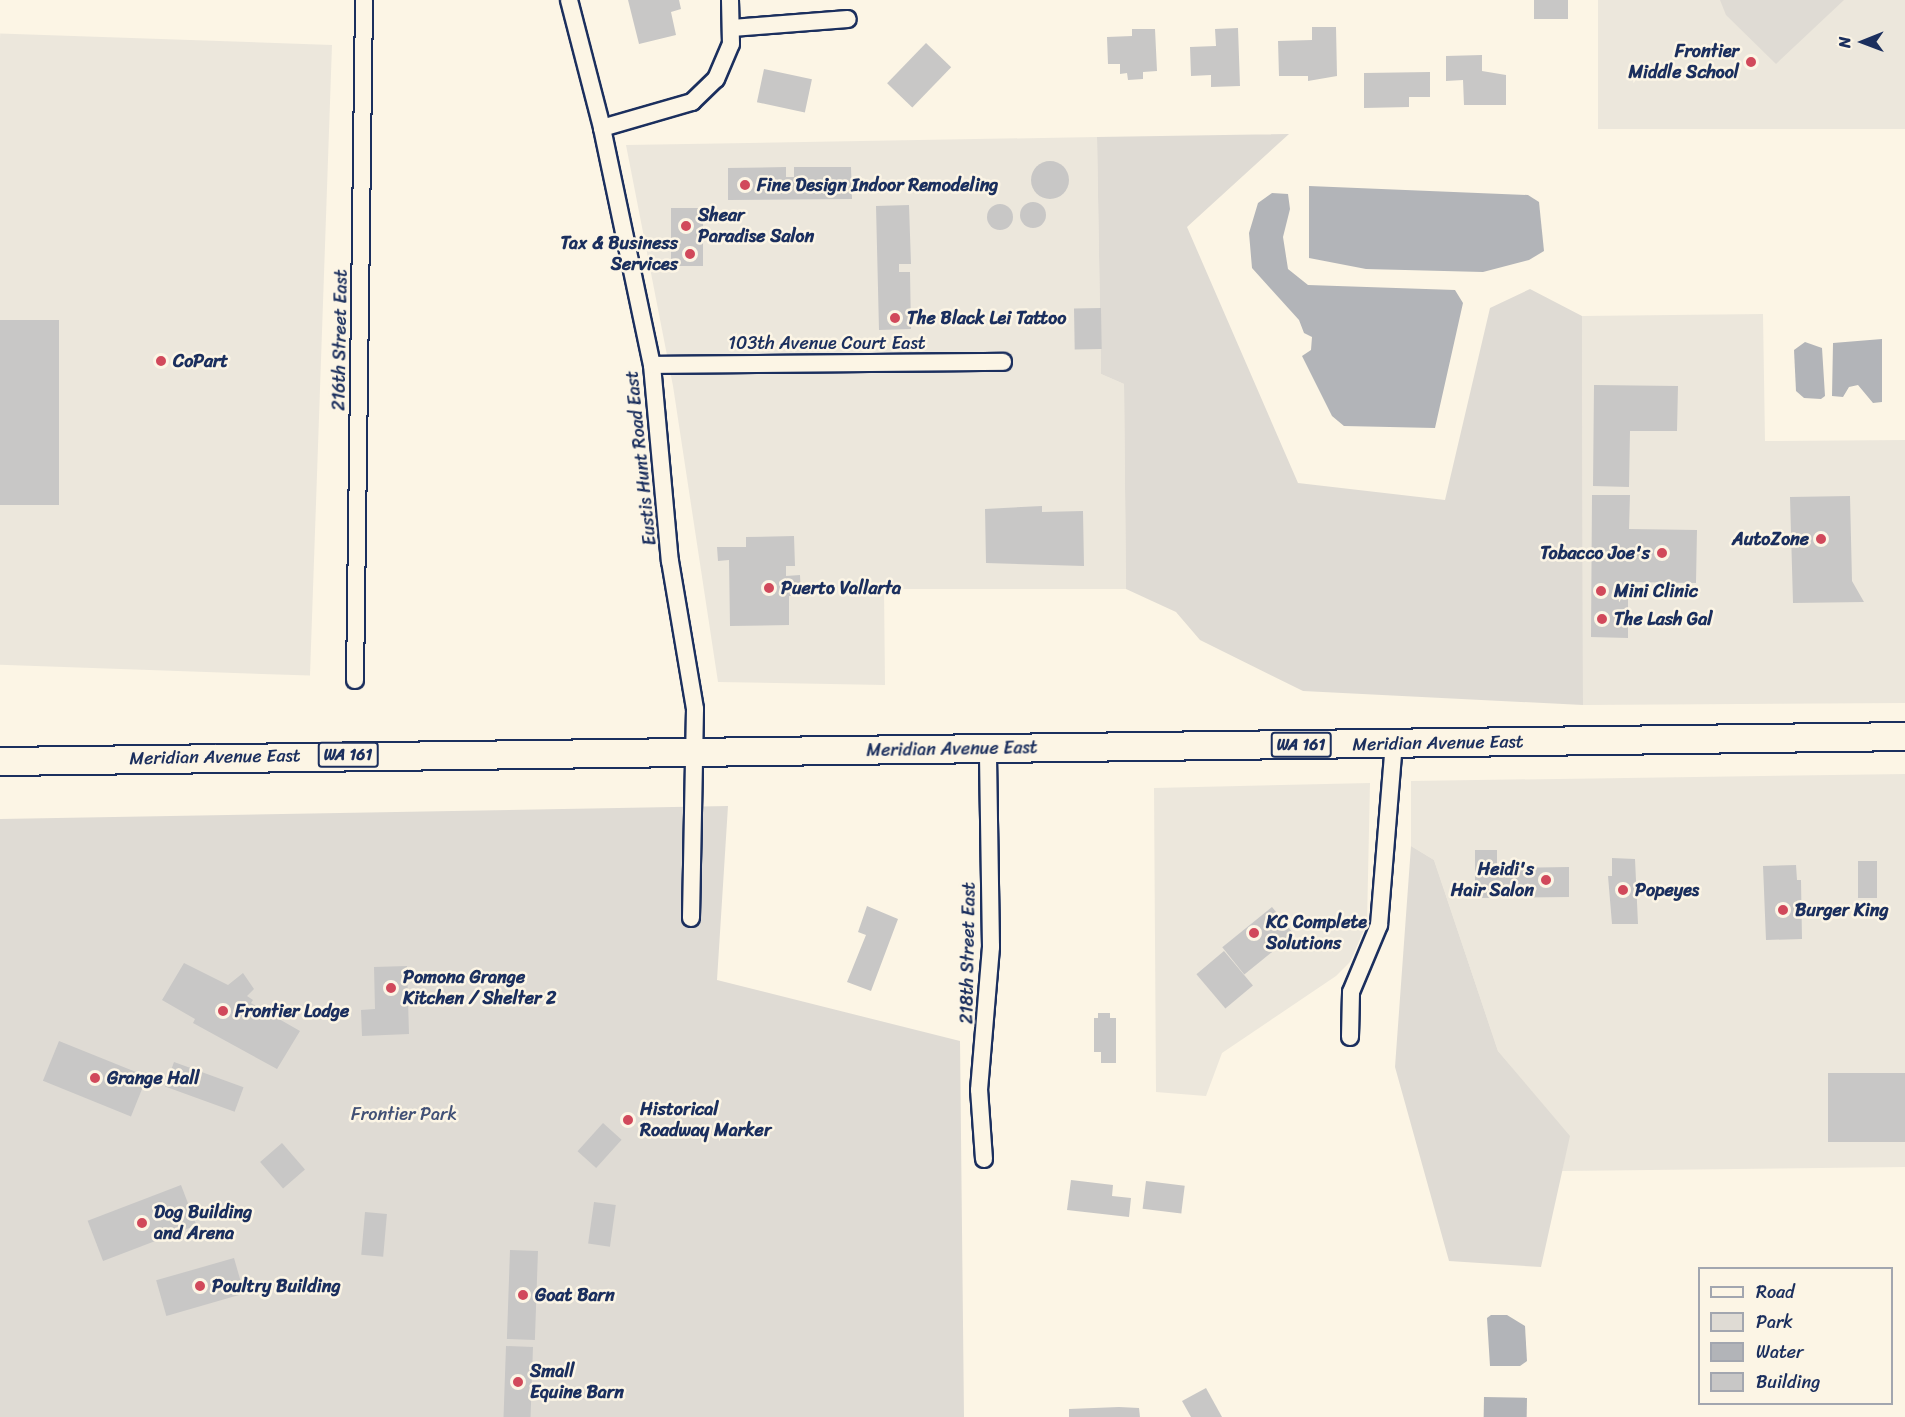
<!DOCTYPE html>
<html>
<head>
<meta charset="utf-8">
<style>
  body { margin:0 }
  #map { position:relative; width:1905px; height:1417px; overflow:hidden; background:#fcf5e5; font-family:Sriracha,sans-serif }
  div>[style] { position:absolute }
  .built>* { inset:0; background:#ece7dc; transform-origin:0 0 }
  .green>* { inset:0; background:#dfdbd4 }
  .water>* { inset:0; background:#b2b4b8; transform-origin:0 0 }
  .building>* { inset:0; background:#c8c7c6; transform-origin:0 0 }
  .round { border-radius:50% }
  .roads { filter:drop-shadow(2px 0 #1b2f5e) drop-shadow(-2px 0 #1b2f5e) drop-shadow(0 2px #1b2f5e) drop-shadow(0 -2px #1b2f5e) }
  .street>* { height:16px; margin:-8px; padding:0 8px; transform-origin:8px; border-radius:8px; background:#fcf5e5 }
  .primary>* { height:27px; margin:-13.5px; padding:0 13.5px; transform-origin:13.5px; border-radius:13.5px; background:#fcf5e5 }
  .dots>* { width:16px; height:16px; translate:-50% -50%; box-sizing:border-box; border:3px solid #fcf5e5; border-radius:50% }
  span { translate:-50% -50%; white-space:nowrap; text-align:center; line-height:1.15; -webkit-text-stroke:5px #fcf5e5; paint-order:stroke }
  .shield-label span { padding:2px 4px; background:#fcf5e5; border:2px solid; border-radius:4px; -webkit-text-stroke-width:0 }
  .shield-label { font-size:16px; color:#1b2f5e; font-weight:700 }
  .poi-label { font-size:18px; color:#1b2f5e; font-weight:700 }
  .right { translate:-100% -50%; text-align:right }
  .left { translate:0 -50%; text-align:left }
  .street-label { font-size:18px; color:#1b2f5e }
  .park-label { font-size:18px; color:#425176 }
  .legend { position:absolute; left:1698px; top:1267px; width:195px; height:138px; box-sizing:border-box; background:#fcf5e5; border:2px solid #a2a6af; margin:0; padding:8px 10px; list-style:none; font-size:18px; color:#1b2f5e }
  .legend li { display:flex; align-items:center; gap:12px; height:30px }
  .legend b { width:30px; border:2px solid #a2a6af }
  .north { position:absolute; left:1833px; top:12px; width:60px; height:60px; -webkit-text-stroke:4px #fcf5e5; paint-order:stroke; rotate:269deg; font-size:16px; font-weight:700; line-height:24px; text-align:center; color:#1b2f5e }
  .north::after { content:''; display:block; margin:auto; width:21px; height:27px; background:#1b2f5e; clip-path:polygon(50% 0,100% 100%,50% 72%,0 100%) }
</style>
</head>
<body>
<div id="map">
  <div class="built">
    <div style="left:1598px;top:0;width:307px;height:129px"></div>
    <div style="left:332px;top:45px;width:631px;height:332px;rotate:92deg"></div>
    <div style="clip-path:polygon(1097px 137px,1101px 374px,1124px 384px,1126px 589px,884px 589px,885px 685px,718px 682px,673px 386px,626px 145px)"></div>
    <div style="clip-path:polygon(1763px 314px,1765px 441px,1905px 440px,1905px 703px,1583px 705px,1582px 316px)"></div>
    <div style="clip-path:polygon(1905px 774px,1905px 1167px,1562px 1171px,1569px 1136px,1498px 1051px,1434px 860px,1411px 846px,1411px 781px)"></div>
    <div style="clip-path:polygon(1370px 783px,1367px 923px,1350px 962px,1336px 976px,1222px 1053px,1206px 1096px,1156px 1092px,1154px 788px)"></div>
  </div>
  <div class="green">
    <div style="clip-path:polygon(1720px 0,1844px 0,1776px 64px,1726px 15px)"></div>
    <div style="clip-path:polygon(1289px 134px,1187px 227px,1298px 483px,1445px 500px,1490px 308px,1530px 289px,1582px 316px,1583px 705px,1303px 691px,1200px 640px,1176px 612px,1126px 589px,1124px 384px,1101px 374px,1097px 137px)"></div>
    <div style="clip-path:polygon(728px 806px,717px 980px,960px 1041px,964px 1417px,0 1417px,0 819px)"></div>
    <div style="clip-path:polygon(1411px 846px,1434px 860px,1498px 1051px,1570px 1136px,1541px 1267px,1449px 1261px,1395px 1067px)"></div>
  </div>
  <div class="water">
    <div style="clip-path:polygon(1309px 186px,1528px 195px,1539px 202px,1544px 251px,1529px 260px,1483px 272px,1366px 269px,1309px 258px)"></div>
    <div style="clip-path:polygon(1272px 193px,1288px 194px,1290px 209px,1283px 237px,1288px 269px,1308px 285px,1455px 290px,1463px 303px,1435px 428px,1344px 426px,1332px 416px,1302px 356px,1311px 350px,1312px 337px,1304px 333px,1299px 320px,1252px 268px,1249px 233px,1258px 203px)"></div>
    <div style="clip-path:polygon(1882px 339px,1882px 402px,1873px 403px,1858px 385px,1849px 387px,1843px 397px,1832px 396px,1833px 343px)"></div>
    <div style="clip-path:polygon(1805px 342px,1822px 348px,1825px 396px,1821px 399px,1804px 398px,1796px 391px,1794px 350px)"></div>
    <div style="clip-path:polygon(1491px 1315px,1507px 1315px,1525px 1326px,1527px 1361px,1520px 1366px,1490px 1366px,1487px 1318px)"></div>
    <div style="left:1484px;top:1397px;width:43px;height:20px;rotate:1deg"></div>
  </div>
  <div class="building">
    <div style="clip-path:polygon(628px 0,679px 0,681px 9px,671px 12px,676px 35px,639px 44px)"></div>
    <div style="left:1534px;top:0;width:34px;height:19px"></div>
    <div style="clip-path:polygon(1312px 27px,1336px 27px,1337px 76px,1308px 81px,1308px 76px,1279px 76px,1278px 41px,1312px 40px)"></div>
    <div style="clip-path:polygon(1238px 28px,1240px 86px,1211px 87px,1211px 75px,1191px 76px,1190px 47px,1216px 46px,1215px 29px)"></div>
    <div style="clip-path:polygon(1132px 29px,1155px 29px,1157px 71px,1143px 72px,1143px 79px,1128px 80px,1127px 73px,1120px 74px,1120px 64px,1108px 64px,1107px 37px,1132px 36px)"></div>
    <div style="left:926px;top:43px;width:35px;height:56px;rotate:44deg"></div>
    <div style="clip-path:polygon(1482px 55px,1482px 71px,1506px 75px,1506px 105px,1464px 105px,1463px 80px,1446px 81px,1446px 56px)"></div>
    <div style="left:764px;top:69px;width:49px;height:34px;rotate:12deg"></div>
    <div style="clip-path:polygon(1430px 72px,1430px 97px,1409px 97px,1409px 107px,1364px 108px,1364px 73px)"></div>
    <div class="round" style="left:1031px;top:161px;width:38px;height:38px"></div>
    <div style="clip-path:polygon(786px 167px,786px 177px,794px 177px,794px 167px,851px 167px,852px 199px,728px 200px,728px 168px)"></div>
    <div class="round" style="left:1020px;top:202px;width:26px;height:26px"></div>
    <div class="round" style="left:987px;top:204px;width:26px;height:26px"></div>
    <div style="clip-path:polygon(909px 205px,911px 264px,899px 264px,899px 272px,910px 272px,911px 329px,879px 330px,876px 206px)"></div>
    <div style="left:671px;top:208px;width:32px;height:58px"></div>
    <div style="left:1101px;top:308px;width:41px;height:27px;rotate:89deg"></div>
    <div style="left:0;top:320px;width:59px;height:185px"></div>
    <div style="clip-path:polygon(1594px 385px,1678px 386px,1677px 431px,1630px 431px,1629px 487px,1593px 486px)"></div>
    <div style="clip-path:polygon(1592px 495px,1630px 495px,1629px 529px,1697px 530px,1696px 583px,1628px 582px,1628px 638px,1591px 637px)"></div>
    <div style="clip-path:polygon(1850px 496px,1852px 581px,1864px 602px,1793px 603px,1790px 497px)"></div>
    <div style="clip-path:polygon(1042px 506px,1042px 512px,1083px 511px,1084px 566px,986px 563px,985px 509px)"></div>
    <div style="clip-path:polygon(794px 536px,795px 566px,786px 566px,786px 576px,800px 575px,801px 596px,789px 596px,789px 625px,730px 626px,729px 560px,718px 561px,717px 547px,746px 547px,746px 537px)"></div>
    <div style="clip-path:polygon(1475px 850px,1497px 850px,1497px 868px,1569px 867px,1569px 897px,1475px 898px)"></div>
    <div style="clip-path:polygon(1612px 858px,1635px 859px,1638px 924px,1612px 924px,1608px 876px,1612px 876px)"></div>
    <div style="left:1877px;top:861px;width:37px;height:19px;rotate:90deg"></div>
    <div style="clip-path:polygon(1796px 865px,1797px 880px,1801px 880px,1802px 939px,1766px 940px,1763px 866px)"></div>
    <div style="clip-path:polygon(867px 906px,898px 919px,871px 991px,847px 982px,866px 935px,858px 932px)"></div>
    <div style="left:1272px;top:907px;width:35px;height:64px;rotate:51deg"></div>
    <div style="left:1224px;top:951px;width:45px;height:36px;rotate:50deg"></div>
    <div style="clip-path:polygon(184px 963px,228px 985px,243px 973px,254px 989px,247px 996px,253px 1000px,251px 1003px,300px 1031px,277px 1069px,193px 1023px,195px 1019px,162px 1000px)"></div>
    <div style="clip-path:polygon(407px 966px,409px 1034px,362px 1036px,361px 1010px,375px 1009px,374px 967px)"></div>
    <div style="clip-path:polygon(1098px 1013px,1110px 1013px,1110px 1018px,1116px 1018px,1116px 1063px,1101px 1063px,1101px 1052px,1094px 1052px,1094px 1018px,1098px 1018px)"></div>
    <div style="left:59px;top:1041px;width:95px;height:43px;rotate:22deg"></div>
    <div style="left:174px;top:1062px;width:74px;height:26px;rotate:20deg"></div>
    <div style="left:1905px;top:1073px;width:69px;height:77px;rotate:90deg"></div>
    <div style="left:603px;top:1123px;width:25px;height:38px;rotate:42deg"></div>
    <div style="left:282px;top:1143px;width:35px;height:29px;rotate:49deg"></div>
    <div style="clip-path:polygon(1071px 1180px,1113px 1185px,1112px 1196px,1131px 1198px,1129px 1217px,1067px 1210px)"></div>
    <div style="left:1146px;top:1181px;width:39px;height:28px;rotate:7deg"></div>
    <div style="left:181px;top:1185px;width:43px;height:100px;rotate:69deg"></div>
    <div style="left:594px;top:1202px;width:22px;height:42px;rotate:8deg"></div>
    <div style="left:365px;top:1212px;width:22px;height:43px;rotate:5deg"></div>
    <div style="left:510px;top:1250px;width:28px;height:89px;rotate:2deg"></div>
    <div style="left:234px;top:1258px;width:37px;height:81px;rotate:74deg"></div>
    <div style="left:506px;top:1346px;width:27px;height:71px;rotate:2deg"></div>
    <div style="clip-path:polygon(1206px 1388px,1222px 1417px,1191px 1417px,1182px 1401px)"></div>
    <div style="clip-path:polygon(1119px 1407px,1139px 1408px,1140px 1417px,1069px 1417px,1069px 1409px)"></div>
  </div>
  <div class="roads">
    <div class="street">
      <div style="left:569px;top:0;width:132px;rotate:75.5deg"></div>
      <div style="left:602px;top:128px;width:242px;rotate:78.1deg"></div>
      <div style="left:652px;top:365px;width:197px;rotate:84.8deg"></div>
      <div style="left:670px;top:561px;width:150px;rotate:80.4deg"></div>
      <div style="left:695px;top:709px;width:209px;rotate:91.1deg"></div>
      <div style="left:732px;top:28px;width:116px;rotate:-4.4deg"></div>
      <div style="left:602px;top:128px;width:94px;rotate:-16.1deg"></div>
      <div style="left:692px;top:102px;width:33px;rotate:-44deg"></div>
      <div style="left:716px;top:79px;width:38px;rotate:-67deg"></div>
      <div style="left:731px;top:44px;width:44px;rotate:-91.3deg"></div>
      <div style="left:652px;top:365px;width:351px;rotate:-0.5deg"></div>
      <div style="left:355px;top:680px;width:680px;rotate:-89.24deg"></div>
      <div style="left:1350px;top:1037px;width:45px;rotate:-88.7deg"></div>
      <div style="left:1351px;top:992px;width:73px;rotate:-67.3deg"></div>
      <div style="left:1379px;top:925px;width:182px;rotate:-85.3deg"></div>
      <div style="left:984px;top:1159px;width:69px;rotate:-94.1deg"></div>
      <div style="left:979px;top:1090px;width:144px;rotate:-85.2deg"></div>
      <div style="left:991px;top:947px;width:199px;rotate:-90.9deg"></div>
    </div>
    <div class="primary">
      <div style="left:0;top:761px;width:1905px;rotate:-0.75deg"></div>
    </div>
  </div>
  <div class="dots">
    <div style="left:1751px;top:62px;background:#d1495b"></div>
    <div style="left:745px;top:185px;background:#d1495b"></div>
    <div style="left:686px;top:226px;background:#d1495b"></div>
    <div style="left:690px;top:254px;background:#d1495b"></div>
    <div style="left:895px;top:318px;background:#d1495b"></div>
    <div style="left:161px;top:361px;background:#d1495b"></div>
    <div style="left:1821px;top:539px;background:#d1495b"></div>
    <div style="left:1662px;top:553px;background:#d1495b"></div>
    <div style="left:769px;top:588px;background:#d1495b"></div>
    <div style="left:1601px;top:591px;background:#d1495b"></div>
    <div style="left:1602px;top:619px;background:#d1495b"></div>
    <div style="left:1546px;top:880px;background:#d1495b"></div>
    <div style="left:1623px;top:890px;background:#d1495b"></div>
    <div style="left:1783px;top:910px;background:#d1495b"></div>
    <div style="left:1254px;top:933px;background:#d1495b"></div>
    <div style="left:391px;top:988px;background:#d1495b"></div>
    <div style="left:223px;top:1011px;background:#d1495b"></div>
    <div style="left:95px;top:1078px;background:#d1495b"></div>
    <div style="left:628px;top:1120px;background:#d1495b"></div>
    <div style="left:142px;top:1223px;background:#d1495b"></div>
    <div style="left:200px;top:1286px;background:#d1495b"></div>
    <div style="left:523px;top:1295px;background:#d1495b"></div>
    <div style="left:518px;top:1382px;background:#d1495b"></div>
  </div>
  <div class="shield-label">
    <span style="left:1301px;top:745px">WA 161</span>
    <span style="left:348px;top:755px">WA 161</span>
  </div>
  <div class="poi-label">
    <span class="right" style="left:1739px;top:62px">Frontier<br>Middle School</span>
    <span class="left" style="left:757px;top:185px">Fine Design Indoor Remodeling</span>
    <span class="left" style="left:698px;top:226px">Shear<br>Paradise Salon</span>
    <span class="right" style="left:678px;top:254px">Tax &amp; Business<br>Services</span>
    <span class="left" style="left:907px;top:318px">The Black Lei Tattoo</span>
    <span class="left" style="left:173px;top:361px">CoPart</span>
    <span class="right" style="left:1809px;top:539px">AutoZone</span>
    <span class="right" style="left:1650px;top:553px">Tobacco Joe's</span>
    <span class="left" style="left:781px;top:588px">Puerto Vallarta</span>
    <span class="left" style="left:1614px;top:591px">Mini Clinic</span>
    <span class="left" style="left:1614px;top:619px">The Lash Gal</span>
    <span class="right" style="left:1534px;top:880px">Heidi's<br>Hair Salon</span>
    <span class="left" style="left:1635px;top:890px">Popeyes</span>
    <span class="left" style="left:1795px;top:910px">Burger King</span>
    <span class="left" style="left:1266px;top:933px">KC Complete<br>Solutions</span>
    <span class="left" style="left:403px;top:988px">Pomona Grange<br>Kitchen / Shelter 2</span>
    <span class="left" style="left:235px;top:1011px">Frontier Lodge</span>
    <span class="left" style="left:107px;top:1078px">Grange Hall</span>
    <span class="left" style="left:640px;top:1120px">Historical<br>Roadway Marker</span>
    <span class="left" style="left:154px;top:1223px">Dog Building<br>and Arena</span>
    <span class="left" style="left:212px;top:1286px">Poultry Building</span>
    <span class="left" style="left:535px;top:1295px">Goat Barn</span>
    <span class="left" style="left:530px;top:1382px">Small<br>Equine Barn</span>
  </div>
  <div class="street-label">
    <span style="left:340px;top:340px;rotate:-89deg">216th Street East</span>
    <span style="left:827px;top:343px">103th Avenue Court East</span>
    <span style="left:641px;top:458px;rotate:-96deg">Eustis Hunt Road East</span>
    <span style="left:1438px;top:743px;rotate:-1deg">Meridian Avenue East</span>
    <span style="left:952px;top:749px;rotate:-1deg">Meridian Avenue East</span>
    <span style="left:215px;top:757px;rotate:-1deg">Meridian Avenue East</span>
    <span style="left:968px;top:953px;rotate:-89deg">218th Street East</span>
  </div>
  <div class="park-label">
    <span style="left:404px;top:1114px">Frontier Park</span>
  </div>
  <ul class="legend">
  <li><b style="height:8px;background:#fcf5e5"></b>Road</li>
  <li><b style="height:16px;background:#dfdbd4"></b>Park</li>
  <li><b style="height:16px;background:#b2b4b8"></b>Water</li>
  <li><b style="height:16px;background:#c8c7c6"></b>Building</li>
  </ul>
  <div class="north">N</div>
</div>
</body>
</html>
